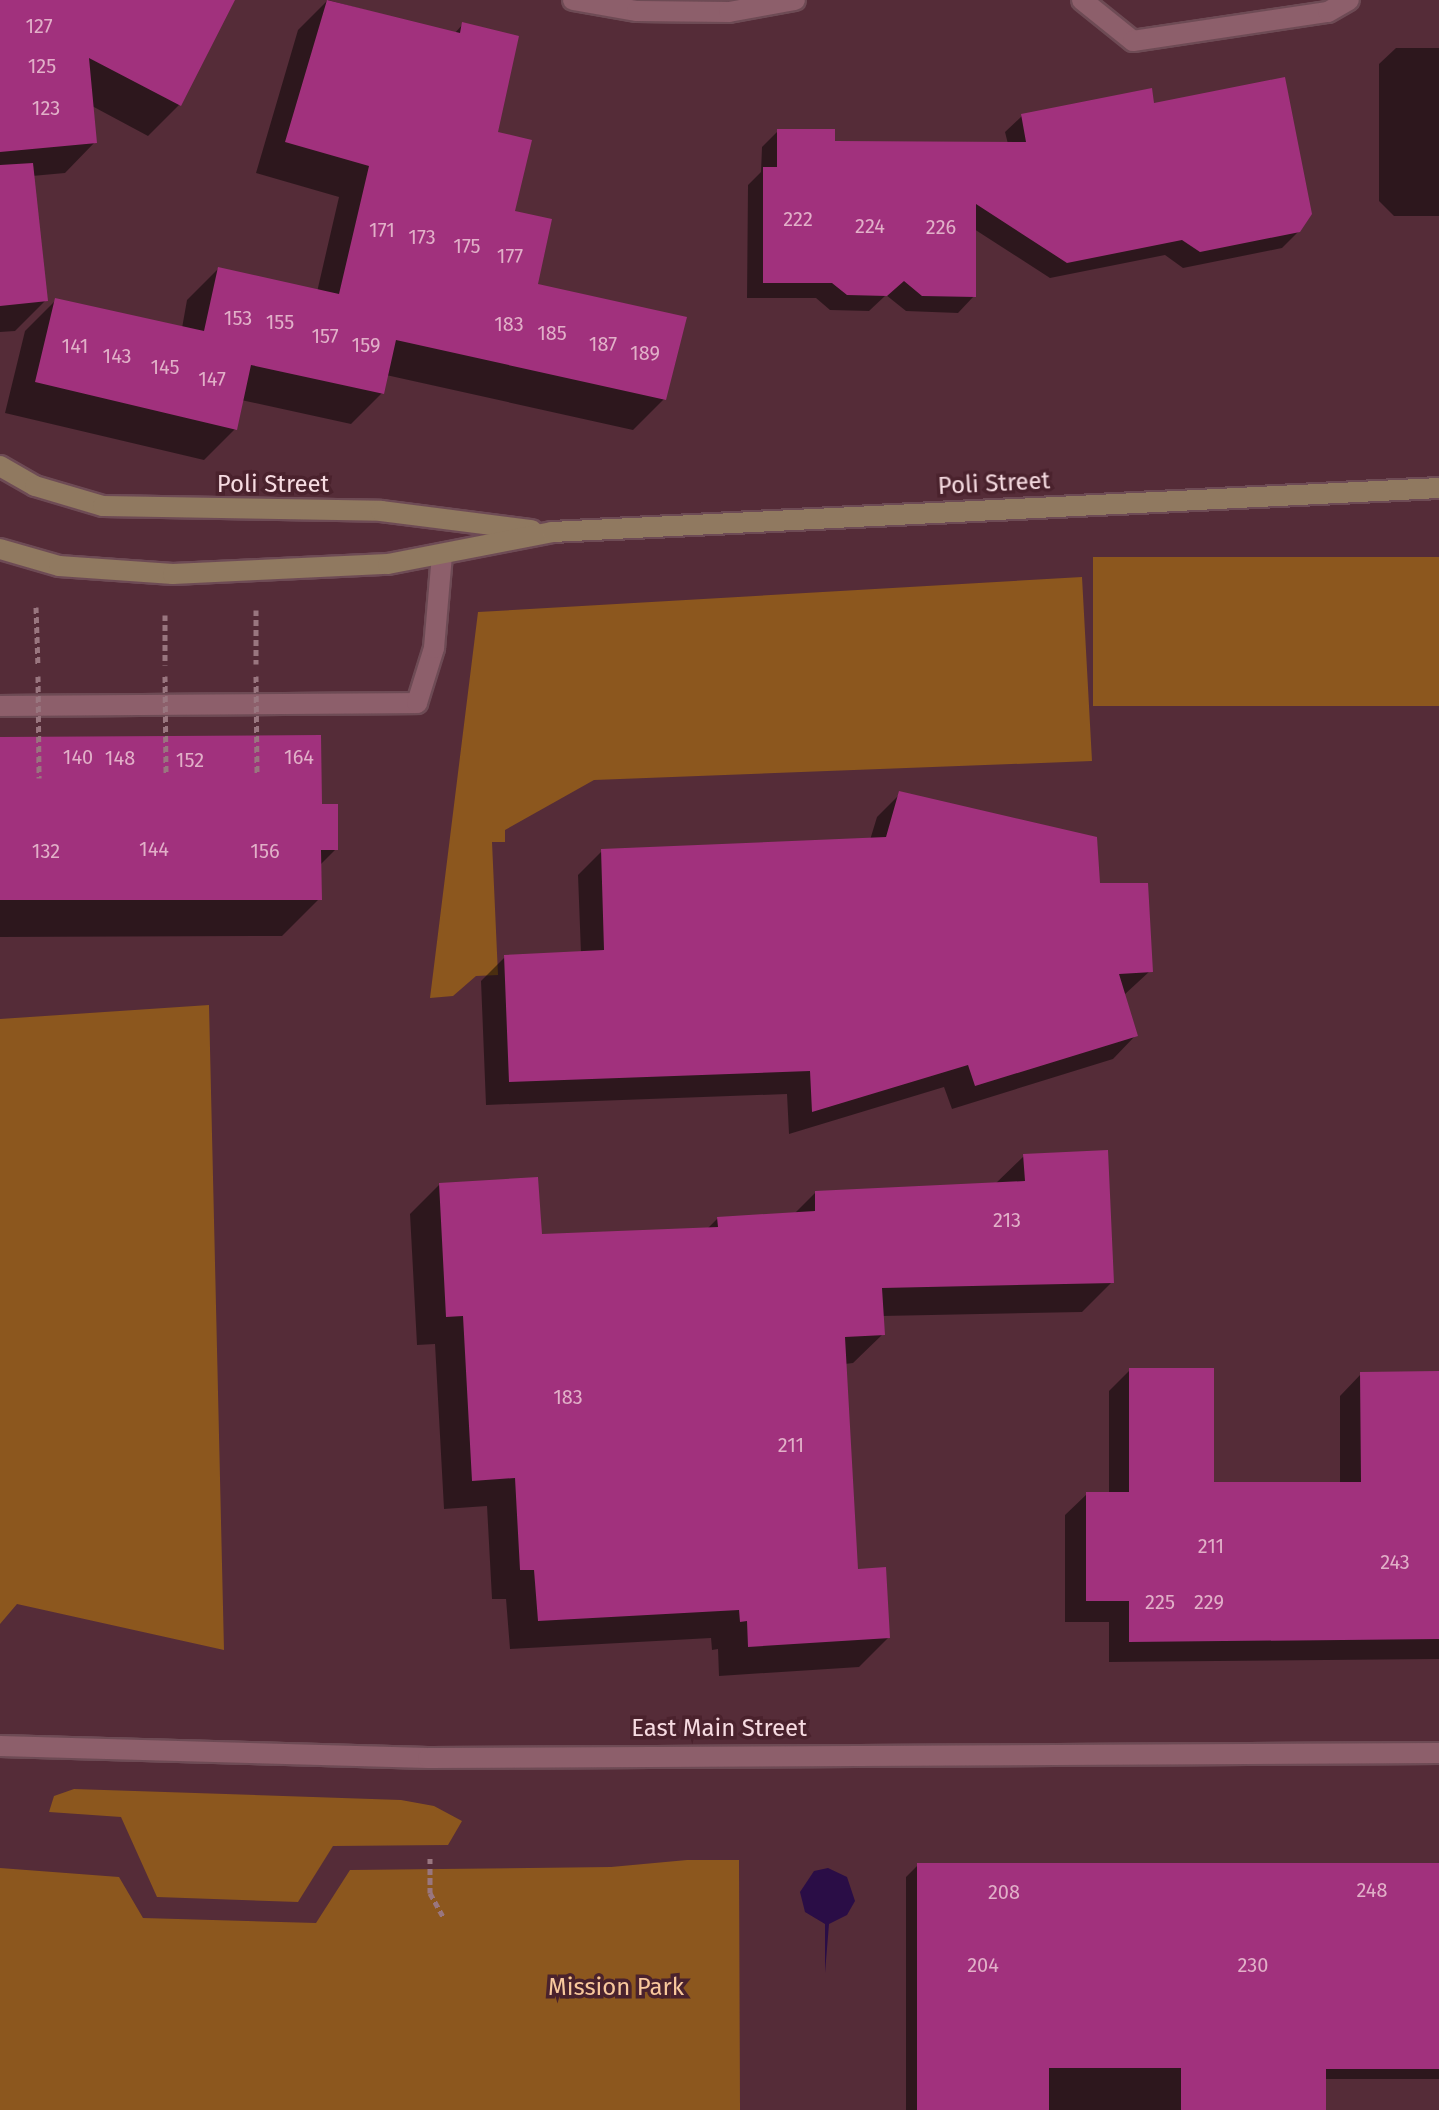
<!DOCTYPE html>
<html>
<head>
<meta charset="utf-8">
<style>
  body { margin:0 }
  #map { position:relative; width:1439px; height:2110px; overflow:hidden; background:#552c38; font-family:"Fira Sans",sans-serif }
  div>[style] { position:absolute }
  .green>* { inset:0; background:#8c571e; transform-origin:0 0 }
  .water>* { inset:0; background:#2a0d46 }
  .shadow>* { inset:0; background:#0007 }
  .building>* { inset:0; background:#a1317d }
  .path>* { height:5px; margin-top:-2.5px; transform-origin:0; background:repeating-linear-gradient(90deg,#99767f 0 6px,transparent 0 10px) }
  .roads { filter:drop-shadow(2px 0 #6e4b55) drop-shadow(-2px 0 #6e4b55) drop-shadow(0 2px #6e4b55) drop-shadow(0 -2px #6e4b55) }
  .lane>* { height:20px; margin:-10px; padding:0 10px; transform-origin:10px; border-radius:10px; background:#8d5f6b }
  .street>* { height:20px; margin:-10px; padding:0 10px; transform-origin:10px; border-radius:10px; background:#8d5f6b }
  .secondary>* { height:20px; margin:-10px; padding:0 10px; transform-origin:10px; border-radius:10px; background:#907960 }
  .path-bridge>* { height:5px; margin-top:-2.5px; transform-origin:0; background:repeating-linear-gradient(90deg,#99767f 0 6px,transparent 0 10px) }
  span { translate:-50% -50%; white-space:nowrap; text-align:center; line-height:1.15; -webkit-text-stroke:7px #4a222d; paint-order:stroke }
  .number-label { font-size:20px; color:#e1b0c8 }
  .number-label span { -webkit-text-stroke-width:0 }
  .street-label { font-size:24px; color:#f6dbe1 }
  .park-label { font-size:24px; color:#f8c89d }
</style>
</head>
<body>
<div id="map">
  <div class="green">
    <div style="left:1439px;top:557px;width:149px;height:346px;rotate:90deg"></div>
    <div style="clip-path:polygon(1082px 577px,1092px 761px,594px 780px,505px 830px,505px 842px,492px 842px,498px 975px,476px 976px,453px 996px,430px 998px,478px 612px)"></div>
    <div style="clip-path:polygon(209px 1005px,224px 1650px,17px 1604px,0 1624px,0 1019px)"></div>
    <div style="clip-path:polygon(74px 1789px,401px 1800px,434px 1806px,462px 1821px,448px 1845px,333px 1846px,298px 1902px,157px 1897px,121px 1817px,49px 1812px,54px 1796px)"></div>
    <div style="clip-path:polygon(687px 1860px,739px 1860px,740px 2110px,0 2110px,0 1868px,119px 1877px,143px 1918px,316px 1923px,350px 1870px,611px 1867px)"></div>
  </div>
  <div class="water">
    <div style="clip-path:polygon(828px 1868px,847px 1877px,855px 1901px,847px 1915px,829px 1924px,825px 1973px,825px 1924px,805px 1912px,800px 1892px,814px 1871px)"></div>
  </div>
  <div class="shadow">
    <div style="clip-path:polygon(0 0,233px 0,179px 105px,148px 136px,92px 106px,95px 142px,65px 173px,32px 176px,46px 300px,15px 331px,0 332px)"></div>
    <div style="clip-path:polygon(328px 0,454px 34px,463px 24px,535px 285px,664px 399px,633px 430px,386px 375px,382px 393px,351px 424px,241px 400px,235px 429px,204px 460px,5px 413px,25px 331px,56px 300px,182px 328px,187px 300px,218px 269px,317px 292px,339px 197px,256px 173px,298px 30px)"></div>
    <div style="clip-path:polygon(1396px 48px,1439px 48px,1439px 216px,1394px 216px,1379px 201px,1379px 64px)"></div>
    <div style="clip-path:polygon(1152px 106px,1299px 231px,1282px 248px,1183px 268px,1165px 255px,1050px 278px,974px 229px,974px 296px,958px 313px,906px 311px,886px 295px,869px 311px,830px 310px,816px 298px,747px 298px,748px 185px,761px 172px,762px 147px,778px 131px,833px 143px,1008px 144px,1005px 132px,1022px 116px)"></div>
    <div style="clip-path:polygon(0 739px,320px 806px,336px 849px,319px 866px,319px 899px,282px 936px,0 937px)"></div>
    <div style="clip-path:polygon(900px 794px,1098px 885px,1150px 971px,1124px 995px,1136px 1035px,1113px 1059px,952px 1109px,944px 1087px,789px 1134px,787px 1094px,486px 1105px,481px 981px,505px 957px,581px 954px,578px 875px,602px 851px,870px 840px,877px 817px)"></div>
    <div style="clip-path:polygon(1024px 1156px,1112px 1282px,1082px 1312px,882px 1316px,883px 1334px,853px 1363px,845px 1364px,856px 1571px,888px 1638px,859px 1667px,719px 1676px,718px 1649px,712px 1650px,711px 1638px,510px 1649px,506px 1599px,492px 1599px,487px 1506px,444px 1509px,435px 1344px,417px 1345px,410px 1214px,439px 1185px,540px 1236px,707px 1229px,718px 1218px,794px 1214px,815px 1193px,995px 1184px)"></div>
    <div style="clip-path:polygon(1130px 1370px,1212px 1484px,1340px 1484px,1340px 1396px,1361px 1374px,1439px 1373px,1439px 1659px,1109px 1662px,1109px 1622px,1065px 1622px,1065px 1515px,1087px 1494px,1109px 1494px,1109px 1391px)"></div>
    <div style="clip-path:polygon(1439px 1864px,1439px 2079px,1324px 2079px,1324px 2110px,906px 2110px,906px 1877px,918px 1865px)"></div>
  </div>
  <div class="building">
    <div style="clip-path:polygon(0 0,235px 0,181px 106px,89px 58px,97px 143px,0 152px)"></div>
    <div style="clip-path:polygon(327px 0,460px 33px,462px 22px,519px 36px,498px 132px,532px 140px,515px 211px,552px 219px,538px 284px,687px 317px,666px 400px,396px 340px,384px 394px,251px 365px,237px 430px,35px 382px,55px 298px,204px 331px,218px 267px,339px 294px,369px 166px,285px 142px)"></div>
    <div style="clip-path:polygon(1285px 77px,1312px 214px,1300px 232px,1200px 252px,1182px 240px,1067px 263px,976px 204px,976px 297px,922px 296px,904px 281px,887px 296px,847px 295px,832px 283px,763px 283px,763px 167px,777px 167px,777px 129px,835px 129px,835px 141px,1026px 142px,1021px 114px,1152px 88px,1154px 103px)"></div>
    <div style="clip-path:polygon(33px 163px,48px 301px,0 306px,0 165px)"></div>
    <div style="clip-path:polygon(321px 735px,322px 804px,338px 804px,338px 850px,321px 850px,322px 900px,0 900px,0 737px)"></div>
    <div style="clip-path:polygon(899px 791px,1097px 837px,1100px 883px,1148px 883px,1153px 972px,1119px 974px,1138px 1036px,975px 1086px,968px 1065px,812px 1112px,810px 1071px,509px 1082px,504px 955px,604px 950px,601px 849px,886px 837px)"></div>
    <div style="clip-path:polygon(1108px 1150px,1114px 1283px,882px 1288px,885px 1335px,845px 1337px,858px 1569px,886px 1567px,890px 1638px,748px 1647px,747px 1621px,740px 1622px,739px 1610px,538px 1621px,534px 1570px,520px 1570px,515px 1478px,472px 1481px,463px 1316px,446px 1317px,439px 1183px,538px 1177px,542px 1234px,718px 1227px,717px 1217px,815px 1211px,815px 1191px,1025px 1181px,1023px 1154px)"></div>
    <div style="clip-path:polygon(1129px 1368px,1214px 1368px,1214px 1482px,1361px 1482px,1360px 1372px,1439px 1371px,1439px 1639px,1129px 1642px,1129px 1601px,1086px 1601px,1086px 1492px,1129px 1492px)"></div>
    <div style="clip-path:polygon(917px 1863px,1439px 1863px,1439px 2069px,1326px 2069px,1326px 2110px,1181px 2110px,1181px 2068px,1049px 2068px,1049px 2110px,917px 2110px)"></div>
  </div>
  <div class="path">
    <div style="left:36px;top:607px;width:59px;rotate:88.1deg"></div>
    <div style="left:256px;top:610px;width:54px;rotate:90deg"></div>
    <div style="left:165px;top:615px;width:50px;rotate:90deg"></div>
    <div style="left:430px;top:1858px;width:35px;rotate:90deg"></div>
    <div style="left:430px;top:1893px;width:29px;rotate:61deg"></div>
  </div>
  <div class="roads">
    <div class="lane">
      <div style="left:1082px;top:0;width:65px;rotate:38.8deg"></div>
      <div style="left:1133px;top:41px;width:197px;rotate:-8.5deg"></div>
      <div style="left:1328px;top:12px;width:24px;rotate:-30deg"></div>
      <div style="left:0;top:706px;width:417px;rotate:-0.4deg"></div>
      <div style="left:417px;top:703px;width:58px;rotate:-72.8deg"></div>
      <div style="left:434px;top:648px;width:94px;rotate:-85.1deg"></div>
    </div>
    <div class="street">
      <div style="left:573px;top:0;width:65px;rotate:9.8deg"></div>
      <div style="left:637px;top:11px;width:92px;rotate:0.6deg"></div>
      <div style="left:729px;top:12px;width:67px;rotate:-10.3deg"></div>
      <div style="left:0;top:1746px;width:428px;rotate:1.6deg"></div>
      <div style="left:428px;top:1758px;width:1011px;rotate:-0.28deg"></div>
    </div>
    <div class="secondary">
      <div style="left:0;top:466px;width:40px;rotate:29.7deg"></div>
      <div style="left:35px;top:486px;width:71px;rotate:16.4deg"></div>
      <div style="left:103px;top:506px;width:278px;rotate:1deg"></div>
      <div style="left:381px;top:511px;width:152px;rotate:7.2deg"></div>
      <div style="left:0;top:549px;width:61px;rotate:16.1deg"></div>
      <div style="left:59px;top:566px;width:114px;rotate:4deg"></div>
      <div style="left:173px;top:574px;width:215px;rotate:-2.7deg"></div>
      <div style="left:388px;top:564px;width:167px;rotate:-11deg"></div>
      <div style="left:552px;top:532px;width:888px;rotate:-2.84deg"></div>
    </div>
  </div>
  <div class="path-bridge">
    <div style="left:38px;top:676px;width:102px;rotate:89.4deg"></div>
    <div style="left:165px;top:676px;width:99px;rotate:89.4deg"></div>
    <div style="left:256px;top:676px;width:99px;rotate:89.4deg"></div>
  </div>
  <div class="number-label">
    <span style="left:39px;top:26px">127</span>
    <span style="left:42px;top:66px">125</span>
    <span style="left:46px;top:108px">123</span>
    <span style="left:798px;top:219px">222</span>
    <span style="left:870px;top:226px">224</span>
    <span style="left:941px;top:227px">226</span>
    <span style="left:382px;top:230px">171</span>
    <span style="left:422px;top:237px">173</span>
    <span style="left:467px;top:246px">175</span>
    <span style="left:510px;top:256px">177</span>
    <span style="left:238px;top:318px">153</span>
    <span style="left:280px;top:322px">155</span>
    <span style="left:509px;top:324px">183</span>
    <span style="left:552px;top:333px">185</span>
    <span style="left:325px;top:336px">157</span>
    <span style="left:603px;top:344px">187</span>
    <span style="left:366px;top:345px">159</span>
    <span style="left:75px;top:346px">141</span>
    <span style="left:645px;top:353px">189</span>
    <span style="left:117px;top:356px">143</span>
    <span style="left:165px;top:367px">145</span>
    <span style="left:212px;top:379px">147</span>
    <span style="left:78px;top:757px">140</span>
    <span style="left:299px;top:757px">164</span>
    <span style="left:120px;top:758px">148</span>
    <span style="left:190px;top:760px">152</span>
    <span style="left:154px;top:849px">144</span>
    <span style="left:46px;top:851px">132</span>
    <span style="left:265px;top:851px">156</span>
    <span style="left:1007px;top:1220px">213</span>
    <span style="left:568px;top:1397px">183</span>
    <span style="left:791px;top:1445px">211</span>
    <span style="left:1211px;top:1546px">211</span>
    <span style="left:1395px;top:1562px">243</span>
    <span style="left:1160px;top:1602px">225</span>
    <span style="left:1209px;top:1602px">229</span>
    <span style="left:1372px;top:1890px">248</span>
    <span style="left:1004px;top:1892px">208</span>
    <span style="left:983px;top:1965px">204</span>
    <span style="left:1253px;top:1965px">230</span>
  </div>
  <div class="street-label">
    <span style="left:994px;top:484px;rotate:-3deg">Poli Street</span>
    <span style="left:273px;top:485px">Poli Street</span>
    <span style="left:719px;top:1729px">East Main Street</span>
  </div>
  <div class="park-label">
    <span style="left:616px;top:1988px">Mission Park</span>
  </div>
</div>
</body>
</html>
